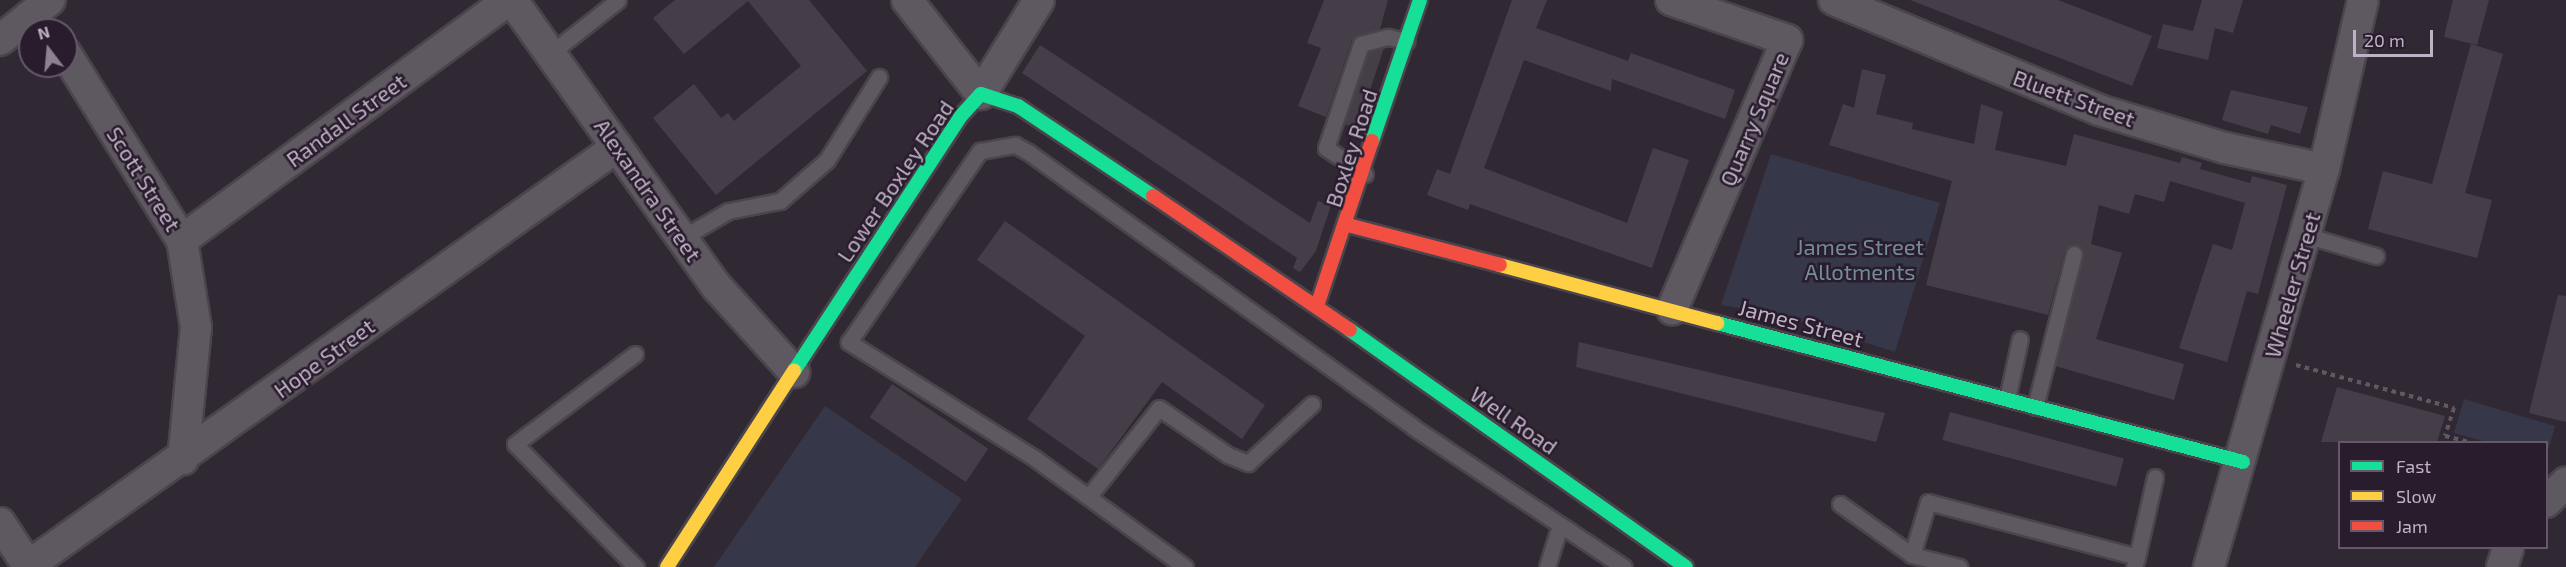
<!DOCTYPE html>
<html>
<head>
<meta charset="utf-8">
<style>
  body { margin:0 }
  #map { position:relative; width:2566px; height:567px; overflow:hidden; background:#302933; font-family:"Exo 2",sans-serif }
  div>[style] { position:absolute }
  .green>* { inset:0; background:#363748 }
  .building>* { inset:0; background:#453e48; transform-origin:0 0 }
  .path>* { height:4px; margin-top:-2px; transform-origin:0; background:repeating-linear-gradient(90deg,#5f5962 0 4.5px,transparent 0 9px) }
  .roads { filter:drop-shadow(2px 0 #4a444c) drop-shadow(-2px 0 #4a444c) drop-shadow(0 2px #4a444c) drop-shadow(0 -2px #4a444c) }
  .lane>* { height:15px; margin:-7.5px; padding:0 7.5px; transform-origin:7.5px; border-radius:7.5px; background:#5e5861 }
  .street>* { height:30px; margin:-15px; padding:0 15px; transform-origin:15px; border-radius:15px; background:#5e5861 }
  .fast>* { height:14px; margin:-7px; padding:0 7px; transform-origin:7px; border-radius:7px; background:#16e098 }
  .slow>* { height:14px; margin:-7px; padding:0 7px; transform-origin:7px; border-radius:7px; background:#ffcf43 }
  .jam>* { height:14px; margin:-7px; padding:0 7px; transform-origin:7px; border-radius:7px; background:#f24e42 }
  span { translate:-50% -50%; white-space:nowrap; text-align:center; line-height:1.15; -webkit-text-stroke:5px #281c2d; paint-order:stroke }
  .street-label { font-size:22px; color:#bfb2c4 }
  .park-label { font-size:22px; color:#738c98 }
  .legend { position:absolute; left:2338px; top:441px; width:210px; height:108px; box-sizing:border-box; background:#281c2d; border:2px solid #645869; margin:0; padding:8px 10px; list-style:none; font-size:18px; color:#bfb2c4 }
  .legend li { display:flex; align-items:center; gap:12px; height:30px }
  .legend b { width:30px; border:2px solid #645869 }
  .north { position:absolute; left:18px; top:18px; width:60px; height:60px; box-sizing:border-box; background:#281c2d; border:2px solid #645869; border-radius:50%; rotate:344deg; font-size:16px; font-weight:700; line-height:24px; text-align:center; color:#bfb2c4 }
  .north::after { content:''; display:block; margin:auto; width:21px; height:27px; background:#8d8291; clip-path:polygon(50% 0,100% 100%,50% 72%,0 100%) }
  .scale { position:absolute; left:2353px; top:30px; width:80px; height:27px; box-sizing:border-box; border:3px solid #bfb2c4; border-top:0; padding-left:8px; font-size:18px; line-height:21px; white-space:nowrap; color:#bfb2c4; -webkit-text-stroke:4px #281c2d; paint-order:stroke }
</style>
</head>
<body>
<div id="map">
  <div class="green">
    <div style="clip-path:polygon(1771px 154px,1940px 203px,1895px 352px,1779px 315px,1721px 305px)"></div>
    <div style="clip-path:polygon(2464px 399px,2555px 426px,2547px 454px,2546px 442px,2486px 442px,2454px 433px)"></div>
    <div style="clip-path:polygon(825px 406px,962px 499px,915px 567px,714px 567px)"></div>
  </div>
  <div class="building">
    <div style="clip-path:polygon(675px 0,809px 0,867px 71px,716px 195px,653px 118px,694px 84px,721px 118px,728px 113px,734px 121px,801px 66px,748px 1px,684px 54px,653px 18px)"></div>
    <div style="clip-path:polygon(1324px 0,1388px 0,1380px 29px,1352px 40px,1326px 117px,1298px 106px,1321px 48px,1307px 43px)"></div>
    <div style="clip-path:polygon(1512px 0,1547px 0,1536px 28px,1628px 61px,1631px 53px,1735px 90px,1725px 119px,1612px 79px,1611px 91px,1524px 60px,1484px 168px,1627px 223px,1653px 148px,1689px 160px,1652px 268px,1470px 204px,1468px 210px,1427px 195px,1437px 169px,1450px 174px)"></div>
    <div style="clip-path:polygon(1910px 0,2058px 0,2152px 36px,2132px 86px)"></div>
    <div style="clip-path:polygon(2202px 0,2243px 0,2233px 33px,2215px 28px,2208px 60px,2157px 48px,2163px 24px,2193px 31px)"></div>
    <div style="clip-path:polygon(2453px 0,2489px 0,2477px 45px,2444px 37px)"></div>
    <div style="clip-path:polygon(2471px 44px,2503px 54px,2465px 193px,2492px 200px,2477px 258px,2368px 229px,2383px 171px,2432px 184px)"></div>
    <div style="clip-path:polygon(1040px 45px,1310px 223px,1318px 201px,1331px 205px,1316px 251px,1300px 272px,1293px 268px,1297px 258px,1022px 73px)"></div>
    <div style="clip-path:polygon(1384px 48px,1357px 129px,1344px 124px,1369px 52px)"></div>
    <div style="clip-path:polygon(1862px 69px,1886px 75px,1876px 114px,1913px 123px,1912px 129px,1974px 144px,1981px 104px,2003px 112px,1995px 150px,2066px 166px,2074px 134px,2180px 163px,2182px 157px,2202px 163px,2200px 169px,2250px 183px,2252px 176px,2287px 185px,2258px 294px,2247px 291px,2227px 362px,2179px 348px,2213px 244px,2232px 250px,2245px 203px,2170px 181px,2164px 202px,2135px 194px,2129px 214px,2099px 205px,2091px 244px,2122px 253px,2096px 339px,2184px 364px,2174px 400px,2055px 366px,2081px 247px,2072px 245px,2065px 251px,2048px 315px,1926px 285px,1952px 181px,1829px 145px,1843px 104px,1854px 108px)"></div>
    <div style="clip-path:polygon(2231px 90px,2308px 107px,2300px 134px,2271px 125px,2268px 134px,2222px 120px)"></div>
    <div style="clip-path:polygon(1005px 221px,1265px 405px,1242px 439px,1162px 382px,1098px 469px,1027px 419px,1085px 336px,977px 260px)"></div>
    <div style="clip-path:polygon(2558px 295px,2566px 296px,2566px 422px,2529px 413px)"></div>
    <div style="clip-path:polygon(1579px 342px,1885px 413px,1876px 442px,1576px 367px)"></div>
    <div style="left:892px;top:384px;width:116px;height:40px;rotate:34deg"></div>
    <div style="clip-path:polygon(2337px 387px,2445px 416px,2437px 442px,2321px 442px)"></div>
    <div style="left:1950px;top:412px;width:180px;height:29px;rotate:15deg"></div>
  </div>
  <div class="path">
    <div style="left:2296px;top:365px;width:164px;rotate:15.2deg"></div>
    <div style="left:2454px;top:408px;width:29px;rotate:108deg"></div>
    <div style="left:2445px;top:436px;width:25px;rotate:14deg"></div>
  </div>
  <div class="roads">
    <div class="lane">
      <div style="left:551px;top:53px;width:85px;rotate:-38.3deg"></div>
      <div style="left:1365px;top:174px;width:47px;rotate:-146.3deg"></div>
      <div style="left:1326px;top:148px;width:110px;rotate:-71.4deg"></div>
      <div style="left:1361px;top:44px;width:28px;rotate:-15deg"></div>
      <div style="left:1388px;top:37px;width:19px;rotate:12deg"></div>
      <div style="left:2305px;top:235px;width:74px;rotate:16.5deg"></div>
      <div style="left:682px;top:238px;width:53px;rotate:-30.4deg"></div>
      <div style="left:728px;top:211px;width:53px;rotate:-10.9deg"></div>
      <div style="left:780px;top:201px;width:62px;rotate:-41.1deg"></div>
      <div style="left:827px;top:160px;width:98px;rotate:-57.9deg"></div>
      <div style="left:635px;top:354px;width:150px;rotate:143.1deg"></div>
      <div style="left:515px;top:444px;width:173px;rotate:45.5deg"></div>
      <div style="left:2007px;top:399px;width:61px;rotate:-77.8deg"></div>
      <div style="left:2035px;top:407px;width:158px;rotate:-75.7deg"></div>
      <div style="left:1089px;top:496px;width:112px;rotate:-51.5deg"></div>
      <div style="left:1159px;top:408px;width:83px;rotate:34.3deg"></div>
      <div style="left:1228px;top:455px;width:22px;rotate:22deg"></div>
      <div style="left:1248px;top:463px;width:87px;rotate:-42.7deg"></div>
      <div style="left:1840px;top:504px;width:88px;rotate:35.3deg"></div>
      <div style="left:1912px;top:555px;width:49px;rotate:14.3deg"></div>
      <div style="left:1912px;top:555px;width:55px;rotate:-73.2deg"></div>
      <div style="left:1928px;top:502px;width:216px;rotate:14.7deg"></div>
      <div style="left:2137px;top:557px;width:10px;rotate:107deg"></div>
      <div style="left:2137px;top:557px;width:82px;rotate:-77.3deg"></div>
      <div style="left:1185px;top:567px;width:184px;rotate:-144.1deg"></div>
      <div style="left:1036px;top:459px;width:221px;rotate:-148deg"></div>
      <div style="left:849px;top:342px;width:232px;rotate:-55.6deg"></div>
      <div style="left:980px;top:151px;width:36px;rotate:-10deg"></div>
      <div style="left:1015px;top:145px;width:15px;rotate:28deg"></div>
      <div style="left:1028px;top:152px;width:473px;rotate:35.5deg"></div>
      <div style="left:1413px;top:427px;width:253px;rotate:33.6deg"></div>
      <div style="left:1547px;top:567px;width:44px;rotate:-72.8deg"></div>
    </div>
    <div class="street">
      <div style="left:512px;top:0;width:353px;rotate:54.5deg"></div>
      <div style="left:717px;top:287px;width:115px;rotate:47.8deg"></div>
      <div style="left:907px;top:0;width:120px;rotate:51.8deg"></div>
      <div style="left:981px;top:94px;width:110px;rotate:-58.3deg"></div>
      <div style="left:1671px;top:0;width:123px;rotate:19deg"></div>
      <div style="left:1787px;top:40px;width:293px;rotate:113.1deg"></div>
      <div style="left:1834px;top:0;width:287px;rotate:22.5deg"></div>
      <div style="left:2099px;top:110px;width:132px;rotate:16.8deg"></div>
      <div style="left:2225px;top:148px;width:101px;rotate:12deg"></div>
      <div style="left:0;top:40px;width:64px;rotate:-38.7deg"></div>
      <div style="left:66px;top:54px;width:219px;rotate:58.1deg"></div>
      <div style="left:182px;top:240px;width:88px;rotate:80.9deg"></div>
      <div style="left:196px;top:327px;width:133px;rotate:95.6deg"></div>
      <div style="left:182px;top:240px;width:406px;rotate:-36.3deg"></div>
      <div style="left:2546px;top:502px;width:28px;rotate:-44deg"></div>
      <div style="left:0;top:523px;width:53px;rotate:56.6deg"></div>
      <div style="left:28px;top:566px;width:723px;rotate:-35.43deg"></div>
      <div style="left:2209px;top:567px;width:414px;rotate:-73.9deg"></div>
      <div style="left:2324px;top:169px;width:173px;rotate:-77deg"></div>
      <div style="left:2502px;top:567px;width:20px;rotate:-72deg"></div>
    </div>
    <div class="fast">
      <div style="left:1372px;top:141px;width:149px;rotate:-71.2deg"></div>
      <div style="left:1717px;top:323px;width:544px;rotate:14.8deg"></div>
      <div style="left:1350px;top:330px;width:411px;rotate:35.2deg"></div>
      <div style="left:794px;top:371px;width:303px;rotate:-56.8deg"></div>
      <div style="left:960px;top:117px;width:31px;rotate:-48deg"></div>
      <div style="left:981px;top:94px;width:39px;rotate:18deg"></div>
      <div style="left:1018px;top:106px;width:162px;rotate:33.7deg"></div>
    </div>
    <div class="slow">
      <div style="left:1500px;top:265px;width:225px;rotate:15deg"></div>
      <div style="left:667px;top:567px;width:234px;rotate:-57.1deg"></div>
    </div>
    <div class="jam">
      <div style="left:1153px;top:196px;width:238px;rotate:34.2deg"></div>
      <div style="left:1348px;top:225px;width:157px;rotate:14.7deg"></div>
      <div style="left:1317px;top:306px;width:174px;rotate:-71.6deg"></div>
    </div>
  </div>
  <div class="street-label">
    <span style="left:2074px;top:98px;rotate:20deg">Bluett Street</span>
    <span style="left:1754px;top:119px;rotate:-67deg">Quarry Square</span>
    <span style="left:346px;top:120px;rotate:-36deg">Randall Street</span>
    <span style="left:1351px;top:148px;rotate:-72deg">Boxley Road</span>
    <span style="left:144px;top:179px;rotate:58deg">Scott Street</span>
    <span style="left:895px;top:181px;rotate:-56deg">Lower Boxley Road</span>
    <span style="left:648px;top:190px;rotate:55deg">Alexandra Street</span>
    <span style="left:2292px;top:285px;rotate:-74deg">Wheeler Street</span>
    <span style="left:1801px;top:323px;rotate:15deg">James Street</span>
    <span style="left:324px;top:358px;rotate:-36deg">Hope Street</span>
    <span style="left:1514px;top:420px;rotate:35deg">Well Road</span>
  </div>
  <div class="park-label">
    <span style="left:1860px;top:259px">James Street<br>Allotments</span>
  </div>
  <ul class="legend">
  <li><b style="height:8px;background:#16e098"></b>Fast</li>
  <li><b style="height:8px;background:#ffcf43"></b>Slow</li>
  <li><b style="height:8px;background:#f24e42"></b>Jam</li>
  </ul>
  <div class="north">N</div>
  <div class="scale">20 m</div>
</div>
</body>
</html>
